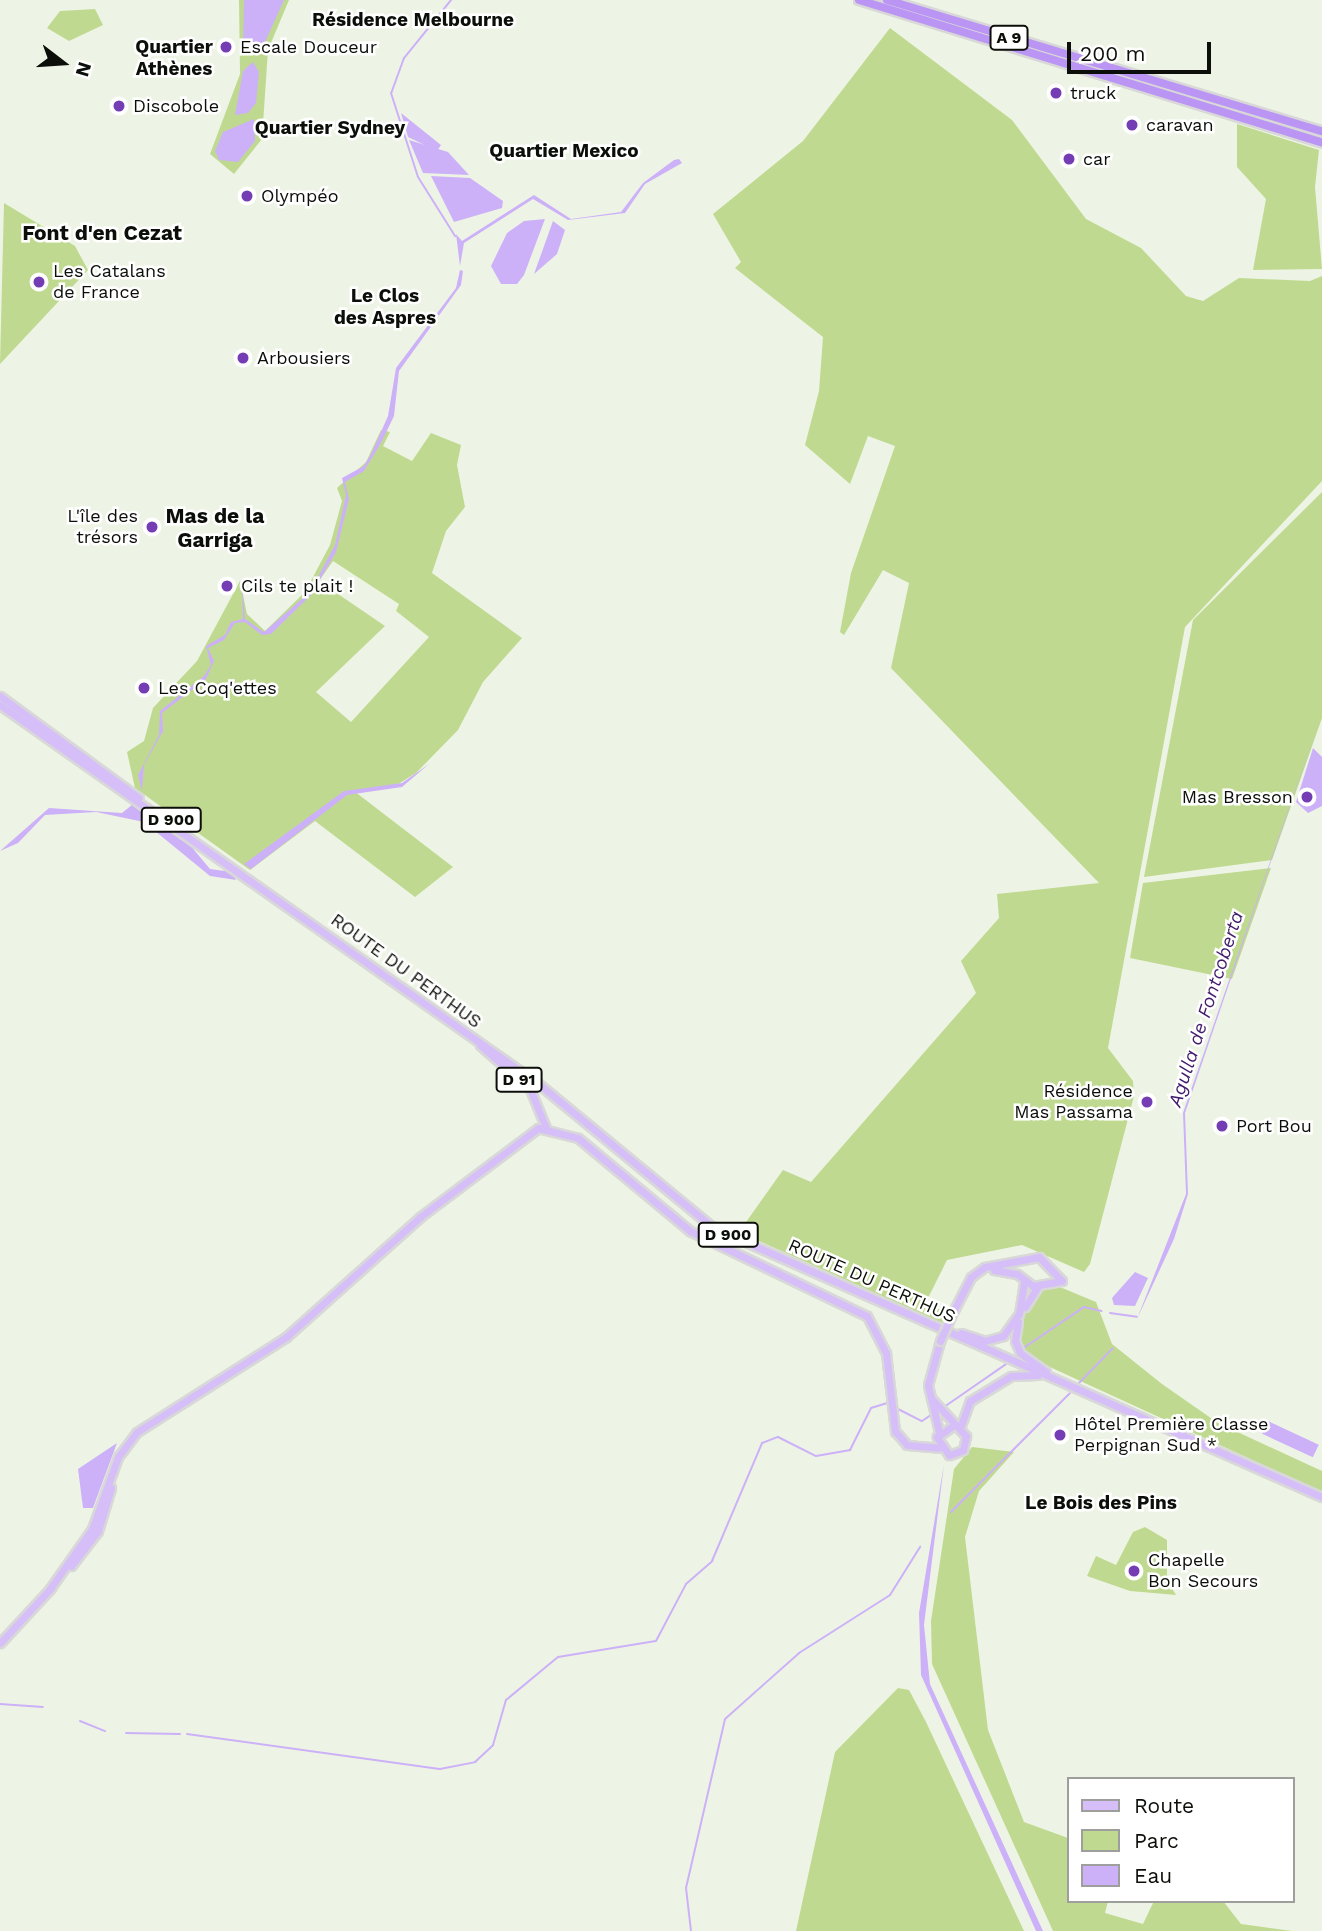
<!DOCTYPE html>
<html>
<head>
<meta charset="utf-8">
<style>
  body { margin:0 }
  #map { position:relative; width:1322px; height:1931px; overflow:hidden; background:#eef4e5; font-family:"Work Sans",sans-serif }
  div>[style] { position:absolute }
  .green>* { inset:0; background:#bfda90 }
  .water>* { inset:0; background:#ccb1f8; transform-origin:0 0 }
  .stream>* { height:2px; margin:-1px; padding:0 1px; transform-origin:1px; border-radius:1px; background:#ccb1f8 }
  .roads { filter:drop-shadow(2px 0 #d8d8d8) drop-shadow(-2px 0 #d8d8d8) drop-shadow(0 2px #d8d8d8) drop-shadow(0 -2px #d8d8d8) }
  .major>* { height:7px; margin:-3.5px; padding:0 3.5px; transform-origin:3.5px; border-radius:3.5px; background:#d6bff8 }
  .highway>* { height:8px; margin:-4px; padding:0 4px; transform-origin:4px; border-radius:4px; background:#bb95f4 }
  .bridges { filter:drop-shadow(2px 0 #d8d8d8) drop-shadow(-2px 0 #d8d8d8) drop-shadow(0 2px #d8d8d8) drop-shadow(0 -2px #d8d8d8) }
  .major-bridge>* { height:7px; margin:-3.5px; padding:0 3.5px; transform-origin:3.5px; border-radius:3.5px; background:#d6bff8 }
  .dots>* { width:19px; height:19px; translate:-50% -50%; box-sizing:border-box; border:4px solid #fff; border-radius:50% }
  span { translate:-50% -50%; white-space:nowrap; text-align:center; line-height:1.15; -webkit-text-stroke:5px #fff; paint-order:stroke }
  .shield-label span { padding:2px 5px; background:#fff; border:2px solid; border-radius:5px; -webkit-text-stroke-width:0 }
  .shield-label { font-size:16px; color:#0c0e09; font-weight:700 }
  .poi-label { font-size:18px; color:#0c0e09 }
  .left { translate:0 -50%; text-align:left }
  .right { translate:-100% -50%; text-align:right }
  .street-label { font-size:18px; color:#0c0e09 }
  .neighbourhood-label { font-size:19px; color:#0c0e09; font-weight:700 }
  .water-label { font-size:19px; color:#431b6c; font-style:italic }
  .quarter-label { font-size:21px; color:#0c0e09; font-weight:700 }
  .legend { position:absolute; left:1067px; top:1777px; width:228px; height:126px; box-sizing:border-box; background:#fff; border:2px solid #9e9f9d; margin:0; padding:9px 12px; list-style:none; font-size:21px; color:#0c0e09 }
  .legend li { display:flex; align-items:center; gap:14px; height:35px }
  .legend b { width:35px; border:2px solid #9e9f9d }
  .north { position:absolute; left:28px; top:28px; width:70px; height:70px; -webkit-text-stroke:5px #fff; paint-order:stroke; rotate:107deg; font-size:19px; font-weight:700; line-height:28px; text-align:center; color:#0c0e09 }
  .north::after { content:''; display:block; margin:auto; width:24px; height:32px; background:#0c0e09; clip-path:polygon(50% 0,100% 100%,50% 72%,0 100%) }
  .scale { position:absolute; left:1067px; top:42px; width:144px; height:32px; box-sizing:border-box; border:4px solid #0c0e09; border-top:0; padding-left:9px; font-size:21px; line-height:24px; white-space:nowrap; color:#0c0e09; -webkit-text-stroke:5px #fff; paint-order:stroke }
</style>
</head>
<body>
<div id="map">
  <div class="green">
    <div style="clip-path:polygon(239px 0,289px 0,268px 50px,262px 139px,234px 174px,210px 154px,240px 74px)"></div>
    <div style="clip-path:polygon(95px 9px,103px 25px,69px 41px,47px 28px,60px 11px)"></div>
    <div style="clip-path:polygon(890px 28px,1012px 120px,1086px 219px,1141px 248px,1186px 296px,1203px 301px,1239px 278px,1310px 281px,1322px 276px,1322px 481px,1185px 627px,1108px 1048px,1133px 1081px,1134px 1096px,1090px 1264px,1084px 1272px,1022px 1245px,947px 1260px,926px 1302px,948px 1314px,944px 1324px,739px 1232px,783px 1170px,811px 1182px,976px 993px,961px 961px,999px 918px,997px 894px,1099px 883px,891px 668px,909px 583px,883px 570px,844px 635px,840px 632px,851px 573px,895px 446px,868px 436px,850px 484px,805px 445px,819px 391px,823px 337px,735px 268px,741px 262px,713px 214px,803px 141px)"></div>
    <div style="clip-path:polygon(1237px 124px,1319px 150px,1315px 187px,1322px 269px,1253px 270px,1266px 199px,1237px 167px)"></div>
    <div style="clip-path:polygon(4px 203px,75px 246px,88px 270px,0 364px)"></div>
    <div style="clip-path:polygon(evenodd,381px 430px,390px 432px,383px 446px,412px 461px,431px 433px,461px 445px,457px 465px,465px 507px,446px 531px,432px 573px,522px 638px,483px 682px,458px 730px,416px 773px,395px 786px,354px 791px,453px 867px,415px 897px,315px 821px,250px 870px,135px 788px,127px 752px,144px 741px,153px 708px,197px 661px,240px 581px,247px 614px,265px 631px,305px 592px,330px 545px,342px 501px,337px 488px,366px 462px,381px 430px,333px 561px,399px 604px,396px 611px,429px 637px,351px 722px,316px 692px,385px 626px,319px 581px,333px 561px)"></div>
    <div style="clip-path:polygon(1322px 492px,1322px 718px,1272px 860px,1144px 877px,1193px 620px)"></div>
    <div style="clip-path:polygon(1271px 868px,1232px 979px,1130px 958px,1143px 883px)"></div>
    <div style="clip-path:polygon(1055px 1285px,1096px 1302px,1112px 1344px,1162px 1384px,1218px 1423px,1322px 1471px,1322px 1492px,1028px 1357px,1018px 1340px,1022px 1321px,1035px 1294px)"></div>
    <div style="clip-path:polygon(972px 1447px,1014px 1452px,979px 1491px,965px 1537px,988px 1730px,1024px 1822px,1068px 1838px,1068px 1901px,1108px 1901px,1105px 1913px,1143px 1924px,1154px 1901px,1223px 1901px,1241px 1924px,1292px 1931px,1053px 1931px,932px 1664px,931px 1621px,954px 1469px)"></div>
    <div style="clip-path:polygon(1145px 1527px,1167px 1540px,1167px 1580px,1176px 1595px,1130px 1591px,1087px 1576px,1096px 1556px,1116px 1565px,1133px 1532px)"></div>
    <div style="clip-path:polygon(898px 1688px,909px 1690px,926px 1722px,1024px 1931px,796px 1931px,835px 1752px)"></div>
  </div>
  <div class="water">
    <div style="clip-path:polygon(244px 0,284px 0,261px 51px,243px 46px)"></div>
    <div style="clip-path:polygon(253px 62px,259px 72px,256px 103px,248px 113px,235px 115px,243px 71px)"></div>
    <div style="clip-path:polygon(401px 113px,441px 145px,437px 151px,408px 137px)"></div>
    <div style="clip-path:polygon(254px 119px,255px 141px,238px 162px,219px 160px,215px 151px,223px 132px)"></div>
    <div style="clip-path:polygon(409px 140px,448px 152px,469px 175px,423px 173px)"></div>
    <div style="clip-path:polygon(674px 160px,679px 159px,682px 163px,645px 184px,625px 213px,568px 220px,533px 199px,464px 243px,460px 266px,456px 234px,462px 241px,534px 195px,571px 219px,621px 212px,643px 183px)"></div>
    <div style="clip-path:polygon(431px 176px,470px 178px,503px 201px,502px 208px,454px 222px)"></div>
    <div style="clip-path:polygon(545px 219px,524px 275px,517px 284px,501px 284px,491px 266px,507px 233px,524px 221px)"></div>
    <div style="clip-path:polygon(553px 221px,565px 230px,557px 254px,534px 274px)"></div>
    <div style="clip-path:polygon(460px 270px,463px 271px,461px 285px,399px 371px,394px 416px,381px 443px,364px 471px,345px 482px,349px 499px,336px 552px,311px 595px,271px 634px,262px 635px,245px 622px,235px 623px,224px 640px,208px 648px,214px 661px,206px 679px,162px 713px,163px 731px,144px 765px,142px 791px,138px 775px,159px 735px,160px 711px,204px 676px,211px 665px,206px 646px,225px 635px,231px 622px,243px 619px,242px 581px,245px 619px,264px 632px,310px 592px,335px 545px,346px 495px,342px 478px,364px 466px,372px 452px,388px 416px,396px 368px,456px 288px)"></div>
    <div style="clip-path:polygon(1322px 712px,1185px 1113px,1188px 1194px,1174px 1239px,1137px 1319px,1186px 1194px,1183px 1113px)"></div>
    <div style="clip-path:polygon(1313px 748px,1322px 757px,1322px 806px,1308px 813px,1296px 802px)"></div>
    <div style="clip-path:polygon(429px 764px,402px 787px,347px 795px,251px 869px,244px 864px,344px 791px,402px 783px)"></div>
    <div style="clip-path:polygon(133px 804px,185px 839px,210px 869px,232px 872px,236px 880px,210px 876px,144px 822px,96px 812px,45px 815px,18px 843px,0 851px,49px 808px,122px 813px)"></div>
    <div style="clip-path:polygon(1135px 1272px,1148px 1278px,1135px 1306px,1114px 1305px,1112px 1298px)"></div>
    <div style="left:1268px;top:1421px;width:56px;height:14px;rotate:25deg"></div>
    <div style="clip-path:polygon(117px 1443px,93px 1508px,83px 1508px,78px 1469px)"></div>
    <div style="clip-path:polygon(944px 1464px,924px 1625px,930px 1684px,1043px 1931px,1036px 1931px,921px 1675px,919px 1613px)"></div>
  </div>
  <div class="stream">
    <div style="left:451px;top:0;width:75px;rotate:129deg"></div>
    <div style="left:404px;top:58px;width:37px;rotate:110deg"></div>
    <div style="left:391px;top:93px;width:88px;rotate:72.2deg"></div>
    <div style="left:418px;top:177px;width:70px;rotate:57.9deg"></div>
    <div style="left:1110px;top:1313px;width:27px;rotate:8deg"></div>
    <div style="left:1022px;top:1349px;width:75px;rotate:-34.1deg"></div>
    <div style="left:1084px;top:1307px;width:18px;rotate:13deg"></div>
    <div style="left:1078px;top:1384px;width:50px;rotate:-45.8deg"></div>
    <div style="left:944px;top:1407px;width:75px;rotate:-34.7deg"></div>
    <div style="left:896px;top:1408px;width:29px;rotate:27deg"></div>
    <div style="left:922px;top:1421px;width:11px;rotate:-34deg"></div>
    <div style="left:951px;top:1512px;width:168px;rotate:-45deg"></div>
    <div style="left:0;top:1704px;width:43px;rotate:4deg"></div>
    <div style="left:80px;top:1721px;width:27px;rotate:22deg"></div>
    <div style="left:126px;top:1733px;width:54px;rotate:1.1deg"></div>
    <div style="left:187px;top:1734px;width:255px;rotate:7.9deg"></div>
    <div style="left:440px;top:1769px;width:36px;rotate:-11deg"></div>
    <div style="left:475px;top:1762px;width:25px;rotate:-43deg"></div>
    <div style="left:493px;top:1745px;width:47px;rotate:-73.9deg"></div>
    <div style="left:506px;top:1700px;width:67px;rotate:-39.6deg"></div>
    <div style="left:558px;top:1657px;width:99px;rotate:-9.3deg"></div>
    <div style="left:656px;top:1641px;width:64px;rotate:-62.2deg"></div>
    <div style="left:686px;top:1584px;width:35px;rotate:-41deg"></div>
    <div style="left:712px;top:1561px;width:128px;rotate:-67deg"></div>
    <div style="left:762px;top:1443px;width:17px;rotate:-21deg"></div>
    <div style="left:778px;top:1437px;width:42px;rotate:26.6deg"></div>
    <div style="left:816px;top:1456px;width:35px;rotate:-10deg"></div>
    <div style="left:850px;top:1450px;width:47px;rotate:-63.4deg"></div>
    <div style="left:871px;top:1408px;width:17px;rotate:-17deg"></div>
    <div style="left:691px;top:1931px;width:43px;rotate:-96.6deg"></div>
    <div style="left:686px;top:1888px;width:173px;rotate:-77deg"></div>
    <div style="left:725px;top:1719px;width:99px;rotate:-41.7deg"></div>
    <div style="left:799px;top:1653px;width:108px;rotate:-32.5deg"></div>
    <div style="left:890px;top:1595px;width:57px;rotate:-58deg"></div>
  </div>
  <div class="roads">
    <div class="major">
      <div style="left:0;top:696px;width:172px;rotate:36.3deg"></div>
      <div style="left:0;top:705px;width:660px;rotate:35.13deg"></div>
      <div style="left:540px;top:1085px;width:223px;rotate:39.5deg"></div>
      <div style="left:712px;top:1227px;width:667px;rotate:23.88deg"></div>
      <div style="left:480px;top:1045px;width:67px;rotate:41.3deg"></div>
      <div style="left:530px;top:1089px;width:42px;rotate:67.7deg"></div>
      <div style="left:994px;top:1270px;width:23px;rotate:10deg"></div>
      <div style="left:1017px;top:1274px;width:20px;rotate:37deg"></div>
      <div style="left:1033px;top:1286px;width:29px;rotate:-10deg"></div>
      <div style="left:1025px;top:1307px;width:25px;rotate:-58deg"></div>
      <div style="left:951px;top:1316px;width:44px;rotate:-62.9deg"></div>
      <div style="left:971px;top:1277px;width:17px;rotate:-36deg"></div>
      <div style="left:985px;top:1267px;width:55px;rotate:-10.5deg"></div>
      <div style="left:1039px;top:1257px;width:33px;rotate:46deg"></div>
      <div style="left:1018px;top:1322px;width:19px;rotate:99deg"></div>
      <div style="left:1015px;top:1341px;width:13px;rotate:67deg"></div>
      <div style="left:1020px;top:1353px;width:32px;rotate:36deg"></div>
      <div style="left:961px;top:1333px;width:25px;rotate:18deg"></div>
      <div style="left:985px;top:1341px;width:19px;rotate:-16deg"></div>
      <div style="left:1003px;top:1336px;width:27px;rotate:-54deg"></div>
      <div style="left:1019px;top:1314px;width:32px;rotate:-81deg"></div>
      <div style="left:931px;top:1398px;width:52px;rotate:47.4deg"></div>
      <div style="left:966px;top:1436px;width:14px;rotate:102deg"></div>
      <div style="left:963px;top:1450px;width:15px;rotate:160deg"></div>
      <div style="left:949px;top:1455px;width:22px;rotate:-124deg"></div>
      <div style="left:937px;top:1437px;width:21px;rotate:-35deg"></div>
      <div style="left:960px;top:1428px;width:29px;rotate:-70deg"></div>
      <div style="left:970px;top:1401px;width:48px;rotate:-31.4deg"></div>
      <div style="left:1011px;top:1376px;width:27px;rotate:-2deg"></div>
      <div style="left:939px;top:1432px;width:48px;rotate:-103.2deg"></div>
      <div style="left:928px;top:1385px;width:46px;rotate:-74.7deg"></div>
      <div style="left:71px;top:1566px;width:44px;rotate:-52.4deg"></div>
      <div style="left:98px;top:1531px;width:45px;rotate:-73.2deg"></div>
      <div style="left:49px;top:1590px;width:75px;rotate:-54.8deg"></div>
      <div style="left:92px;top:1529px;width:77px;rotate:-70.1deg"></div>
      <div style="left:118px;top:1457px;width:31px;rotate:-53deg"></div>
      <div style="left:137px;top:1432px;width:177px;rotate:-32.5deg"></div>
      <div style="left:286px;top:1337px;width:180px;rotate:-41.8deg"></div>
      <div style="left:420px;top:1217px;width:148px;rotate:-37deg"></div>
      <div style="left:538px;top:1128px;width:41px;rotate:14deg"></div>
      <div style="left:578px;top:1138px;width:146px;rotate:39.7deg"></div>
      <div style="left:690px;top:1231px;width:196px;rotate:25.7deg"></div>
      <div style="left:867px;top:1316px;width:42px;rotate:62.8deg"></div>
      <div style="left:886px;top:1353px;width:79px;rotate:83.4deg"></div>
      <div style="left:895px;top:1431px;width:18px;rotate:49deg"></div>
      <div style="left:907px;top:1445px;width:32px;rotate:5deg"></div>
      <div style="left:0;top:1643px;width:75px;rotate:-47.2deg"></div>
    </div>
    <div class="highway">
      <div style="left:859px;top:0;width:484px;rotate:17.1deg"></div>
      <div style="left:887px;top:0;width:454px;rotate:16.8deg"></div>
    </div>
  </div>
  <div class="bridges">
    <div class="major-bridge">
      <div style="left:940px;top:1341px;width:27px;rotate:-66deg"></div>
    </div>
  </div>
  <div class="dots">
    <div style="left:226px;top:47px;background:#743db3"></div>
    <div style="left:1056px;top:93px;background:#743db3"></div>
    <div style="left:119px;top:106px;background:#743db3"></div>
    <div style="left:1132px;top:125px;background:#743db3"></div>
    <div style="left:1069px;top:159px;background:#743db3"></div>
    <div style="left:247px;top:196px;background:#743db3"></div>
    <div style="left:39px;top:282px;background:#743db3"></div>
    <div style="left:243px;top:358px;background:#743db3"></div>
    <div style="left:152px;top:527px;background:#743db3"></div>
    <div style="left:227px;top:586px;background:#743db3"></div>
    <div style="left:144px;top:688px;background:#743db3"></div>
    <div style="left:1307px;top:797px;background:#743db3"></div>
    <div style="left:1147px;top:1102px;background:#743db3"></div>
    <div style="left:1222px;top:1126px;background:#743db3"></div>
    <div style="left:1060px;top:1435px;background:#743db3"></div>
    <div style="left:1134px;top:1571px;background:#743db3"></div>
  </div>
  <div class="shield-label">
    <span style="left:1009px;top:38px">A 9</span>
    <span style="left:171px;top:820px">D 900</span>
    <span style="left:519px;top:1080px">D 91</span>
    <span style="left:728px;top:1235px">D 900</span>
  </div>
  <div class="poi-label">
    <span class="left" style="left:240px;top:47px">Escale Douceur</span>
    <span class="left" style="left:1070px;top:93px">truck</span>
    <span class="left" style="left:133px;top:106px">Discobole</span>
    <span class="left" style="left:1146px;top:125px">caravan</span>
    <span class="left" style="left:1083px;top:159px">car</span>
    <span class="left" style="left:261px;top:196px">Olympéo</span>
    <span class="left" style="left:53px;top:282px">Les Catalans<br>de France</span>
    <span class="left" style="left:257px;top:358px">Arbousiers</span>
    <span class="right" style="left:138px;top:527px">L'île des<br>trésors</span>
    <span class="left" style="left:241px;top:586px">Cils te plait !</span>
    <span class="left" style="left:158px;top:688px">Les Coq'ettes</span>
    <span class="right" style="left:1293px;top:797px">Mas Bresson</span>
    <span class="right" style="left:1133px;top:1102px">Résidence<br>Mas Passama</span>
    <span class="left" style="left:1236px;top:1126px">Port Bou</span>
    <span class="left" style="left:1074px;top:1435px">Hôtel Première Classe<br>Perpignan Sud *</span>
    <span class="left" style="left:1148px;top:1571px">Chapelle<br>Bon Secours</span>
  </div>
  <div class="street-label">
    <span style="left:406px;top:971px;rotate:36deg">ROUTE DU PERTHUS</span>
    <span style="left:872px;top:1281px;rotate:24deg">ROUTE DU PERTHUS</span>
  </div>
  <div class="neighbourhood-label">
    <span style="left:413px;top:20px">Résidence Melbourne</span>
    <span style="left:174px;top:58px">Quartier<br>Athènes</span>
    <span style="left:330px;top:128px">Quartier Sydney</span>
    <span style="left:564px;top:151px">Quartier Mexico</span>
    <span style="left:385px;top:307px">Le Clos<br>des Aspres</span>
    <span style="left:1101px;top:1503px">Le Bois des Pins</span>
  </div>
  <div class="water-label">
    <span style="left:1206px;top:1009px;rotate:-72deg">Agulla de Fontcoberta</span>
  </div>
  <div class="quarter-label">
    <span style="left:102px;top:233px">Font d'en Cezat</span>
    <span style="left:215px;top:528px">Mas de la<br>Garriga</span>
  </div>
  <ul class="legend">
  <li><b style="height:9px;background:#d6bff8"></b>Route</li>
  <li><b style="height:19px;background:#bfda90"></b>Parc</li>
  <li><b style="height:19px;background:#ccb1f8"></b>Eau</li>
  </ul>
  <div class="north">N</div>
  <div class="scale">200 m</div>
</div>
</body>
</html>
